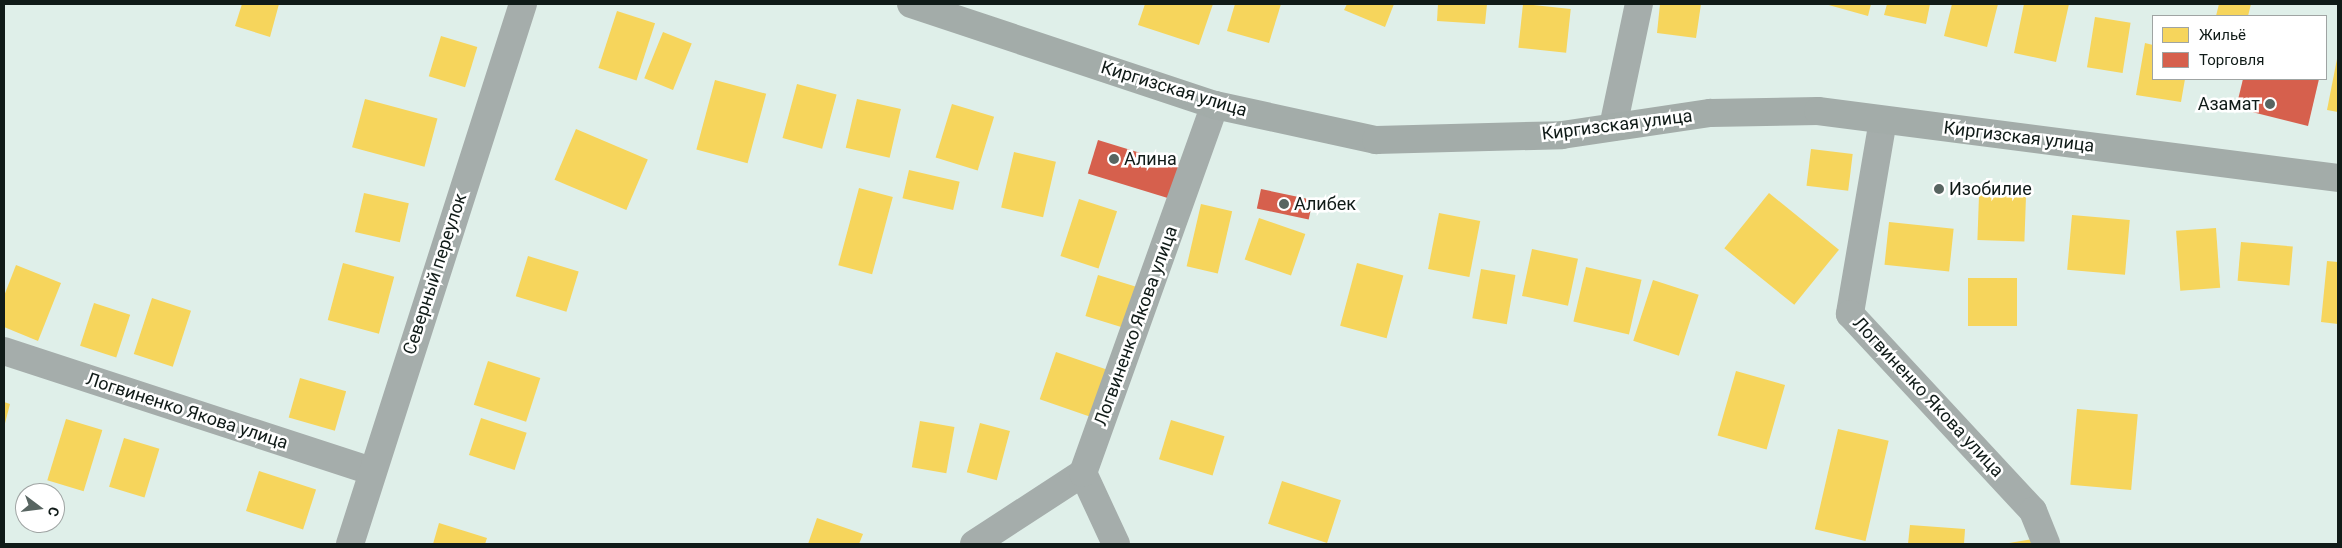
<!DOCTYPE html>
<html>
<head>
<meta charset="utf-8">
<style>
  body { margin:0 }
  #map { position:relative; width:2342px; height:548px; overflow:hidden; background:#dfefe9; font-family:Roboto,sans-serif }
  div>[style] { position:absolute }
  .homes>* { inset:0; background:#f6d55c; transform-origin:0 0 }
  .shops>* { inset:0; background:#d6604d; transform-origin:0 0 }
  .street>* { height:28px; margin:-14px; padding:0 14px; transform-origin:14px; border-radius:14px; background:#a5adab }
  .secondary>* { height:28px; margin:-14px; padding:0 14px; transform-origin:14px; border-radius:14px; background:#a3aca9 }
  .dots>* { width:14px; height:14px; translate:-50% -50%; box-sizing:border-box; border:2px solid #fff; border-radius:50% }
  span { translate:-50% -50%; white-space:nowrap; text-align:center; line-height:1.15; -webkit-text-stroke:5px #fff; paint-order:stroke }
  .street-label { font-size:18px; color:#101b18 }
  .poi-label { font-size:18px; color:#101b18 }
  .right { translate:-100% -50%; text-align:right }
  .left { translate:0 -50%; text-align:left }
  .frame { position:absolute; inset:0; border:5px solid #101b18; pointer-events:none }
  .legend { position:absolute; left:2152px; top:15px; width:175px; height:65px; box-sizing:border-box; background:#fff; border:1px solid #9fa4a3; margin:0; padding:6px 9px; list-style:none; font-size:15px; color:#101b18 }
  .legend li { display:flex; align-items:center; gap:10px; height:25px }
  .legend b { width:25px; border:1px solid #9fa4a3 }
  .north { position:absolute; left:15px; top:483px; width:50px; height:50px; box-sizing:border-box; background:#fff; border:1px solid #9fa4a3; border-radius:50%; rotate:105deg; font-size:14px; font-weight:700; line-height:20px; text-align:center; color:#101b18 }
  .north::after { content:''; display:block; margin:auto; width:18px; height:22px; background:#586561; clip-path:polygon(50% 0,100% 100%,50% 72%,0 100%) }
</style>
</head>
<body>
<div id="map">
  <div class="homes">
    <div style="clip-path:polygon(242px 4px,279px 4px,270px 37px,235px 26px)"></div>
    <div style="clip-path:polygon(1145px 4px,1213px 4px,1199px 45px,1138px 25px)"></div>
    <div style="clip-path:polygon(1235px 4px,1281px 4px,1269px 43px,1227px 31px)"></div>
    <div style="clip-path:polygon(1347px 4px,1394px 4px,1385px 27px,1344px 10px)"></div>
    <div style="clip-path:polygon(1438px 4px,1487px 4px,1485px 24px,1437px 21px)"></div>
    <div style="left:1523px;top:4px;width:48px;height:44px;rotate:6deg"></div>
    <div style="clip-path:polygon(1660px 4px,1701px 4px,1696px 38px,1657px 33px)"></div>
    <div style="clip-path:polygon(1825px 4px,1871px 4px,1868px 16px)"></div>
    <div style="clip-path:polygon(1887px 4px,1930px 4px,1926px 24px,1884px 15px)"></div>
    <div style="clip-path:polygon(1952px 4px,1998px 4px,1987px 47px,1944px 36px)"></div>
    <div style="clip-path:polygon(2024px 4px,2069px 4px,2056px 62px,2014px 53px)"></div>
    <div style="clip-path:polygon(2219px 4px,2251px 4px,2248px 16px,2216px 16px)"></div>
    <div style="left:617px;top:11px;width:40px;height:60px;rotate:18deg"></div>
    <div style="left:2095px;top:17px;width:36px;height:51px;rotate:9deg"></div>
    <div style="left:663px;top:32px;width:31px;height:50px;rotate:22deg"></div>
    <div style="left:441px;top:36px;width:38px;height:42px;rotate:17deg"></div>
    <div style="clip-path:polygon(2145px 43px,2153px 45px,2153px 79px,2185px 79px,2181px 102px,2136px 95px)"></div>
    <div style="clip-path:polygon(2337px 59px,2338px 59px,2338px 112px,2327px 110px)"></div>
    <div style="left:715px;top:80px;width:53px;height:72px;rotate:15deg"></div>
    <div style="left:797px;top:84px;width:41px;height:56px;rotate:15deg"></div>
    <div style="left:365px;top:99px;width:75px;height:50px;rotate:15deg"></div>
    <div style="left:857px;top:99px;width:45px;height:50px;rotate:13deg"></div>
    <div style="left:952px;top:104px;width:44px;height:56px;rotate:17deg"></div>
    <div style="left:576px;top:129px;width:78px;height:55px;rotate:23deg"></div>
    <div style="left:1811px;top:149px;width:42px;height:37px;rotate:7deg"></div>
    <div style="left:1014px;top:152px;width:43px;height:57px;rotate:13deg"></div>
    <div style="left:909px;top:170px;width:52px;height:29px;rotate:13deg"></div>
    <div style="left:859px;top:188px;width:35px;height:80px;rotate:15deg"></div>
    <div style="left:364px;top:193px;width:46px;height:40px;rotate:13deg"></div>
    <div style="left:1769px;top:193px;width:90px;height:71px;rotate:39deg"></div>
    <div style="left:1979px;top:195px;width:47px;height:45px;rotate:2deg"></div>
    <div style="left:1079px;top:199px;width:40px;height:60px;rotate:18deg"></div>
    <div style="left:1201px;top:204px;width:32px;height:64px;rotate:13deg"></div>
    <div style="left:1439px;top:213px;width:42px;height:57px;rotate:11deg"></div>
    <div style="left:2072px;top:215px;width:58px;height:55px;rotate:5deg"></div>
    <div style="left:1259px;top:218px;width:49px;height:44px;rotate:19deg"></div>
    <div style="left:1889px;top:222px;width:65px;height:43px;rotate:6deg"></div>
    <div style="left:2216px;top:228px;width:60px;height:40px;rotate:86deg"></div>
    <div style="left:2241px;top:242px;width:52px;height:39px;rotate:5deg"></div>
    <div style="left:1532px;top:249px;width:47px;height:48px;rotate:12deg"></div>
    <div style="left:528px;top:256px;width:53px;height:42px;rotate:17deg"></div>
    <div style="clip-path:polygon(2327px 261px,2338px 262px,2338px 324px,2321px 322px)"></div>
    <div style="left:343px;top:263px;width:53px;height:59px;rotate:15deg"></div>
    <div style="left:1357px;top:263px;width:48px;height:65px;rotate:15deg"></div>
    <div style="clip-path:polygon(16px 265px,61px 283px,38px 341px,4px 327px,4px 296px)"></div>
    <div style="left:1586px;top:267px;width:57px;height:56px;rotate:13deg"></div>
    <div style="left:1481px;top:269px;width:35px;height:50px;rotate:10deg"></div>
    <div style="left:1098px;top:275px;width:45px;height:43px;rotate:17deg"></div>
    <div style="left:1968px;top:278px;width:49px;height:48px"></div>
    <div style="left:1653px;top:280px;width:48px;height:64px;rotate:18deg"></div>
    <div style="left:152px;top:298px;width:41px;height:59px;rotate:18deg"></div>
    <div style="left:94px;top:303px;width:38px;height:45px;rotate:18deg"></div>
    <div style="left:1056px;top:352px;width:55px;height:50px;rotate:19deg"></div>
    <div style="left:488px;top:361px;width:55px;height:46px;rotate:18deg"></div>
    <div style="left:1736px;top:371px;width:51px;height:67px;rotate:16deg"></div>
    <div style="left:300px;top:378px;width:48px;height:41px;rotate:16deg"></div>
    <div style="clip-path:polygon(4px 402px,10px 404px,4px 427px)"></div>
    <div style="left:2077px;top:409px;width:61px;height:76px;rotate:5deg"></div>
    <div style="left:481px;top:418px;width:48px;height:39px;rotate:18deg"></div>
    <div style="left:66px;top:419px;width:38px;height:64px;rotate:17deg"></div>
    <div style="left:1171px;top:420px;width:56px;height:41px;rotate:17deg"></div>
    <div style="left:920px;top:421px;width:35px;height:47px;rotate:10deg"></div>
    <div style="left:980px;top:423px;width:31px;height:51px;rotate:15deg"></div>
    <div style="left:1838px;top:429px;width:52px;height:103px;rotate:13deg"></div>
    <div style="left:124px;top:438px;width:37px;height:51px;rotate:17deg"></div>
    <div style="left:259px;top:471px;width:60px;height:42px;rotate:18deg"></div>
    <div style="left:1282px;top:481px;width:62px;height:45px;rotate:18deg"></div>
    <div style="clip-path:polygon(817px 518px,863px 534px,859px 544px,808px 544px)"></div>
    <div style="clip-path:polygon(439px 523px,487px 538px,485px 544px,433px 544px)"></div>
    <div style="clip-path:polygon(1910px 525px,1965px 529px,1964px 544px,1908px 544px)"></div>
    <div style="clip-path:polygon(2033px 539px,2034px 544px,2009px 544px,2009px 543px)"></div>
  </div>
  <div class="shops">
    <div style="clip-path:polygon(2243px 79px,2319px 79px,2308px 126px,2236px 108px)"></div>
    <div style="left:1098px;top:140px;width:87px;height:35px;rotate:17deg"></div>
    <div style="left:1261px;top:189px;width:53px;height:20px;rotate:12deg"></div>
  </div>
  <div class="street">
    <div style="left:1883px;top:120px;width:197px;rotate:99.7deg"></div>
    <div style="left:1850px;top:314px;width:269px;rotate:47.1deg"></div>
    <div style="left:2033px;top:511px;width:35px;rotate:68deg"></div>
    <div style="left:1613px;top:127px;width:126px;rotate:-78.1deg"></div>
    <div style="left:4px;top:351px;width:386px;rotate:18.1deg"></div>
    <div style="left:350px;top:544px;width:567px;rotate:-72.24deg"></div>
    <div style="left:974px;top:544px;width:130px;rotate:-33.1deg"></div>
    <div style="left:1116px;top:544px;width:78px;rotate:-114.9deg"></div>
    <div style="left:1083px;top:473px;width:391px;rotate:-70.3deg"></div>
  </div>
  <div class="secondary">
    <div style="left:911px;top:4px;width:320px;rotate:18.4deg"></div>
    <div style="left:1215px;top:105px;width:165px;rotate:12.3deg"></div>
    <div style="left:1376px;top:140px;width:186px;rotate:-1.5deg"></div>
    <div style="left:1562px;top:135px;width:150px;rotate:-8.5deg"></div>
    <div style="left:1710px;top:113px;width:108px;rotate:-1.1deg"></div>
    <div style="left:1818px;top:111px;width:524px;rotate:7.34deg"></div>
  </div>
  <div class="dots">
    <div style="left:2270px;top:104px;background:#586561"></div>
    <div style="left:1114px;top:159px;background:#586561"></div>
    <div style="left:1939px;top:189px;background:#586561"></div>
    <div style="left:1284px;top:204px;background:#586561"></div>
  </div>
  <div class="street-label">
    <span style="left:1174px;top:89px;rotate:17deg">Киргизская улица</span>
    <span style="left:1617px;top:125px;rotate:-7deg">Киргизская улица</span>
    <span style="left:2019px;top:137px;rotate:7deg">Киргизская улица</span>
    <span style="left:435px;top:274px;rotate:-72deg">Северный переулок</span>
    <span style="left:1136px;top:326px;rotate:-70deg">Логвиненко Якова улица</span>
    <span style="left:1928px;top:397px;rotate:47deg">Логвиненко Якова улица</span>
    <span style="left:187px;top:411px;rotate:18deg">Логвиненко Якова улица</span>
  </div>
  <div class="poi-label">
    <span class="right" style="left:2260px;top:104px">Азамат</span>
    <span class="left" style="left:1124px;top:159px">Алина</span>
    <span class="left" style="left:1949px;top:189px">Изобилие</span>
    <span class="left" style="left:1294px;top:204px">Алибек</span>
  </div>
  <div class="frame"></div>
  <ul class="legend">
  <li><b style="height:14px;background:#f6d55c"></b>Жильё</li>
  <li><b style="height:14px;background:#d6604d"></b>Торговля</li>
  </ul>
  <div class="north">С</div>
</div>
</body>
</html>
